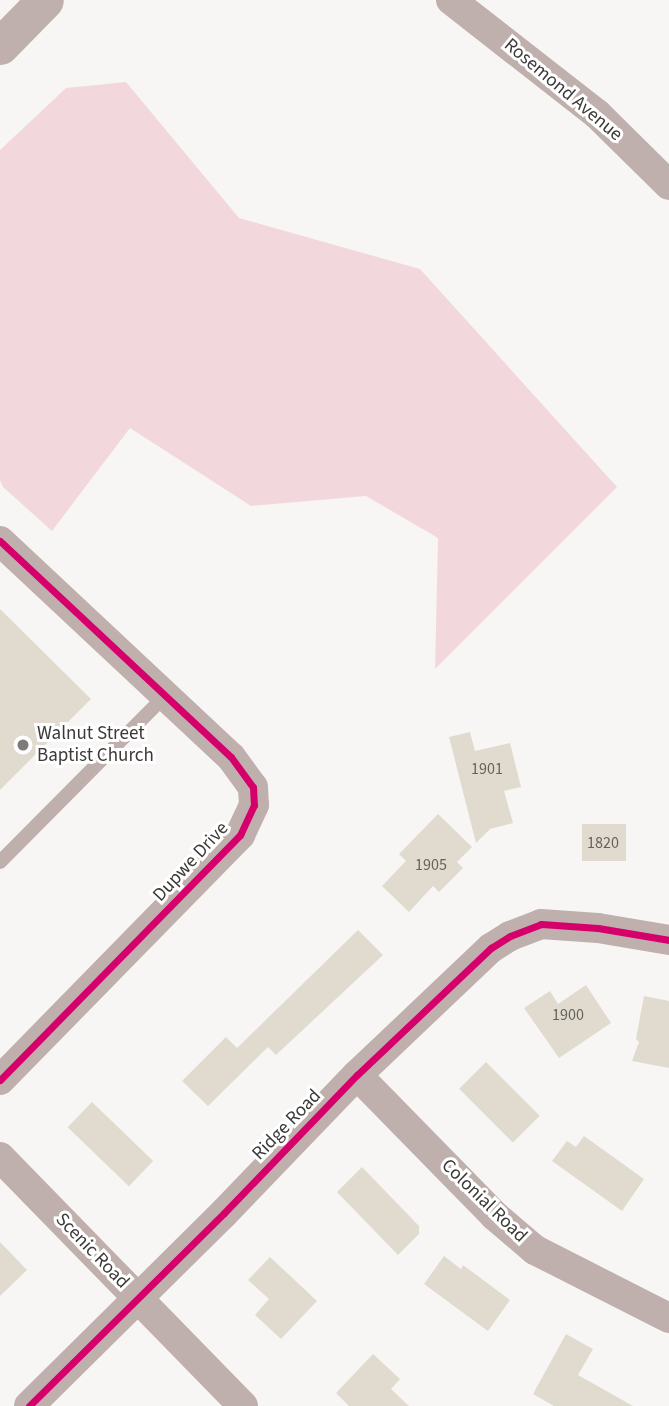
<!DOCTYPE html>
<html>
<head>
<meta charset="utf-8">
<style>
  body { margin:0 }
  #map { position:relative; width:669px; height:1406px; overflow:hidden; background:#f8f6f4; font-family:"Source Sans 3",sans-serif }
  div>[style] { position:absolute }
  .green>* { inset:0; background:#f2d8dc }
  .building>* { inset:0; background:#e0dbce; transform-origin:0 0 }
  .service>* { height:14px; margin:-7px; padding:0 7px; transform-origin:7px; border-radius:7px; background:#c0b0ad }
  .minor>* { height:30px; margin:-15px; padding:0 15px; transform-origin:15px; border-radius:15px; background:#c0b0ad }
  .tertiary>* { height:37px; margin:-18.5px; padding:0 18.5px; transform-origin:18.5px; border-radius:18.5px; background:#c0b0ad }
  .cycleway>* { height:7px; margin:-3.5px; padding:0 3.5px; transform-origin:3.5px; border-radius:3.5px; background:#d6006c }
  .dots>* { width:19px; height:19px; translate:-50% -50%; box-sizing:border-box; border:4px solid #fff; border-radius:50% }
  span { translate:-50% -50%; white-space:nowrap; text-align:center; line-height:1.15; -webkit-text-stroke:6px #fff; paint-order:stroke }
  .number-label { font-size:16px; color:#65625e }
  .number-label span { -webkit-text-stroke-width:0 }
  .street-label { font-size:19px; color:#3c3a39 }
  .poi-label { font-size:19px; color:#3c3a39 }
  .left { translate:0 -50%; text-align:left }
</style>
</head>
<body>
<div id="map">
  <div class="green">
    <div style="clip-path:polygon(126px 82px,239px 218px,420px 269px,617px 487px,435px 669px,438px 538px,366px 496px,251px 506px,130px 428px,52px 531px,3px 487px,0 480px,0 150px,66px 88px)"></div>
  </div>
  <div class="building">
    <div style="clip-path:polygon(0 609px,91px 699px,0 790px)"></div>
    <div style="clip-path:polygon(470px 732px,475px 751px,510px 743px,521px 787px,504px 791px,513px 823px,490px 829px,476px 843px,449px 737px)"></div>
    <div style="clip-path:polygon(438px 814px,472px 847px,457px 862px,463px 868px,439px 892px,433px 886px,409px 912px,382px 886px,406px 861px,399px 854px)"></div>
    <div style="left:582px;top:824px;width:44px;height:37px"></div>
    <div style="clip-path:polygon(358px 930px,383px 955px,276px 1055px,268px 1047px,208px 1106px,182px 1081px,226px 1037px,237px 1048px)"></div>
    <div style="clip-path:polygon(586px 985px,611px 1023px,559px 1058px,524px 1008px,550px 991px,558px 1004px)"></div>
    <div style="clip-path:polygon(644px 996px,669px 1001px,669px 1068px,632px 1061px,639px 1042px,636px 1039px)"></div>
    <div style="left:486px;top:1062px;width:76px;height:38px;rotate:45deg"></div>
    <div style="left:92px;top:1102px;width:85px;height:35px;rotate:44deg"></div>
    <div style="clip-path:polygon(584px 1136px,644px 1179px,622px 1211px,552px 1161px,567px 1141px,576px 1147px)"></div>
    <div style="clip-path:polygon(362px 1167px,419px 1226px,419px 1234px,398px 1255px,337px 1192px)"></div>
    <div style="clip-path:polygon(0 1242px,27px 1270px,0 1296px)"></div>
    <div style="clip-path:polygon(444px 1256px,461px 1269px,463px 1265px,510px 1300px,488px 1331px,424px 1284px)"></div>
    <div style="clip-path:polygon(270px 1257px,317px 1301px,281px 1339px,255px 1315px,269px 1299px,248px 1280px)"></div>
    <div style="clip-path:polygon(566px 1334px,593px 1349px,578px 1375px,633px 1406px,554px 1406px,533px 1394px)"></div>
    <div style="clip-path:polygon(373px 1354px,400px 1379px,391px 1389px,409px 1406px,349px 1406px,336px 1393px)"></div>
  </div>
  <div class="service">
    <div style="left:0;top:862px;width:234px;rotate:-45.2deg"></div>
  </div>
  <div class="minor">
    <div style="left:451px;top:0;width:185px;rotate:38deg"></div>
    <div style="left:597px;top:114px;width:101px;rotate:44.6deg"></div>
    <div style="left:0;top:541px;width:316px;rotate:43.1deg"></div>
    <div style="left:231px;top:757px;width:37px;rotate:54deg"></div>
    <div style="left:253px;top:787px;width:18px;rotate:87deg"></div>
    <div style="left:254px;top:805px;width:33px;rotate:115deg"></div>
    <div style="left:240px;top:835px;width:343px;rotate:134.4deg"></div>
    <div style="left:357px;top:1075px;width:197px;rotate:45.6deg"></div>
    <div style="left:495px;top:1216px;width:52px;rotate:40.4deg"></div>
    <div style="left:535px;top:1250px;width:150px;rotate:26.9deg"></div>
    <div style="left:0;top:1157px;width:348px;rotate:45.7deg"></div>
    <div style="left:29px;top:1406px;width:274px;rotate:-44.7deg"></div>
    <div style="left:224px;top:1213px;width:192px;rotate:-46.1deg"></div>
    <div style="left:357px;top:1075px;width:185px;rotate:-43.5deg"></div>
    <div style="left:491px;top:948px;width:22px;rotate:-32deg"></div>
    <div style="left:510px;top:936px;width:33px;rotate:-21deg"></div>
    <div style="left:541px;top:924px;width:57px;rotate:4deg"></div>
    <div style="left:598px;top:928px;width:72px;rotate:9.6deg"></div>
  </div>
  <div class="tertiary">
    <div style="left:0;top:46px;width:64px;rotate:-45.6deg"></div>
  </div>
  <div class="cycleway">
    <div style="left:0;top:541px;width:316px;rotate:43.1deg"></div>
    <div style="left:231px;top:757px;width:37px;rotate:54deg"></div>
    <div style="left:253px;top:787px;width:18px;rotate:87deg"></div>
    <div style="left:254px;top:805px;width:33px;rotate:115deg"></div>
    <div style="left:240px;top:835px;width:343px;rotate:134.4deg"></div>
    <div style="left:29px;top:1406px;width:274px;rotate:-44.7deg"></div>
    <div style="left:224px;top:1213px;width:192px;rotate:-46.1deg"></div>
    <div style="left:357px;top:1075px;width:185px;rotate:-43.5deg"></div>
    <div style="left:491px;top:948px;width:22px;rotate:-32deg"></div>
    <div style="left:510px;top:936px;width:33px;rotate:-21deg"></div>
    <div style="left:541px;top:924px;width:57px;rotate:4deg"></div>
    <div style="left:598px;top:928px;width:72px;rotate:9.6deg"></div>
  </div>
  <div class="dots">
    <div style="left:23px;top:745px;background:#7e7c7a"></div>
  </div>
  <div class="number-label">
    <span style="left:487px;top:769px">1901</span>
    <span style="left:603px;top:843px">1820</span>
    <span style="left:431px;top:865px">1905</span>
    <span style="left:568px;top:1015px">1900</span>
  </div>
  <div class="street-label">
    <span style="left:563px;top:90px;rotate:40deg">Rosemond Avenue</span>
    <span style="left:191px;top:862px;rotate:-47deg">Dupwe Drive</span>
    <span style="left:287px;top:1125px;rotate:-46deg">Ridge Road</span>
    <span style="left:484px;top:1201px;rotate:44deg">Colonial Road</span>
    <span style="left:92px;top:1251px;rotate:46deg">Scenic Road</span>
  </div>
  <div class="poi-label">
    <span class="left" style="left:37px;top:745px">Walnut Street<br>Baptist Church</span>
  </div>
</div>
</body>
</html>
